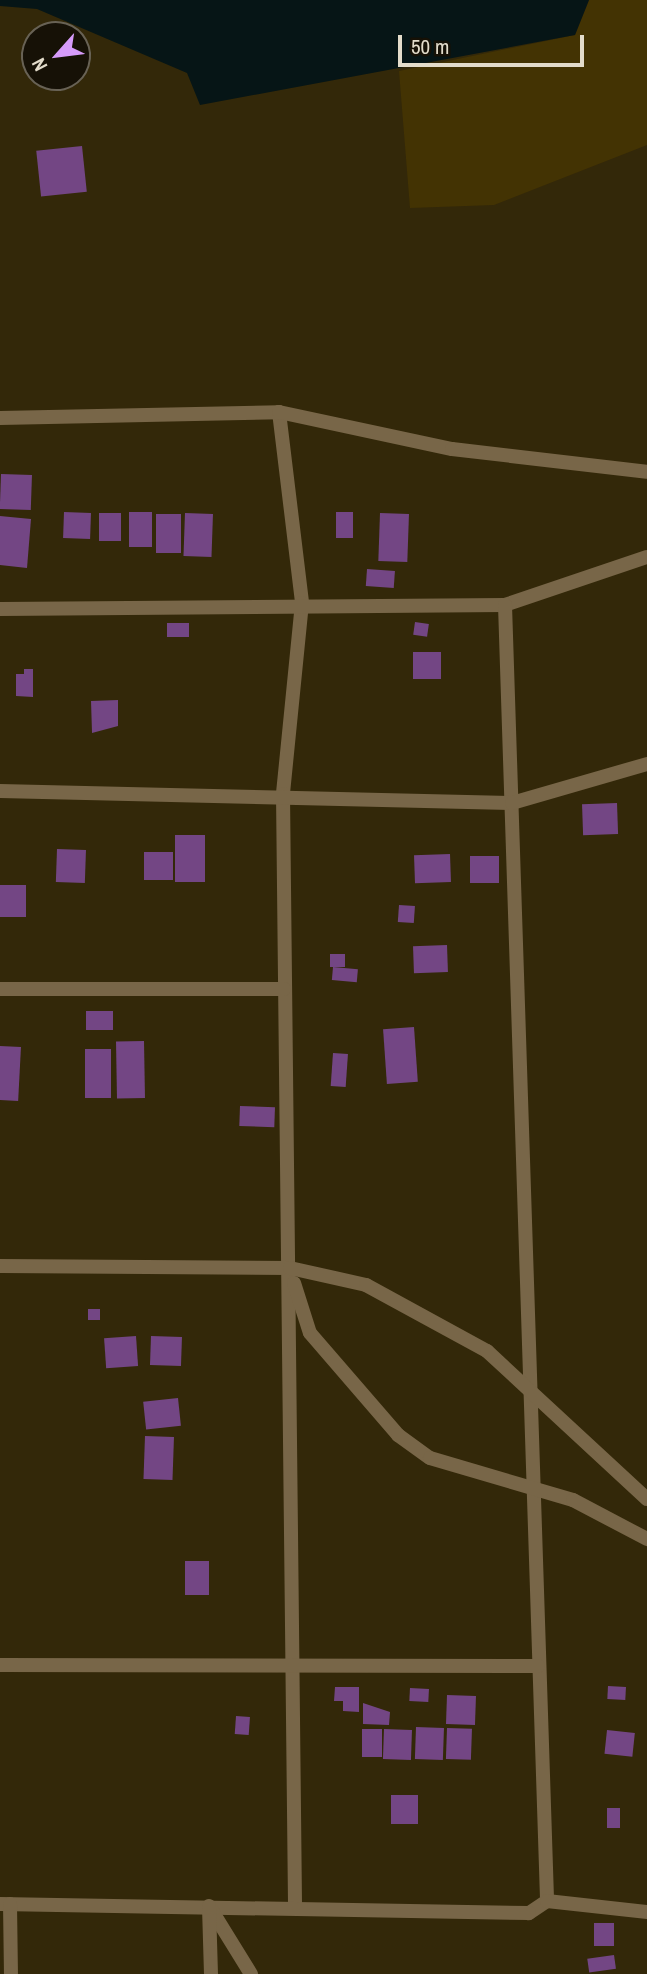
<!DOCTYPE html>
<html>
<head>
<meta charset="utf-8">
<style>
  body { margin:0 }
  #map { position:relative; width:647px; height:1974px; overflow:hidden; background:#332809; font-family:"Archivo Narrow",sans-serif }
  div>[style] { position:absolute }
  .green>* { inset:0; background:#433303 }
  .water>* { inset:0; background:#061516 }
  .building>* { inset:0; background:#734684; transform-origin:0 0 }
  .minor>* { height:14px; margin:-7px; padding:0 7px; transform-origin:7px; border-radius:7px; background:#786648 }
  span { translate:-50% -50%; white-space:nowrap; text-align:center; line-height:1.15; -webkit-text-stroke:5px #161106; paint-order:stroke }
  .north { position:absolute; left:21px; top:21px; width:70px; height:70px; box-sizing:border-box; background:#161106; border:2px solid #686255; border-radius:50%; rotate:242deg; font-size:19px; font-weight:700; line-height:28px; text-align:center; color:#e3dccb }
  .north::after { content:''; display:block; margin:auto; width:24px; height:32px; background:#d69bfa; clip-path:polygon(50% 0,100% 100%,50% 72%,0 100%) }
  .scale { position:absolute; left:398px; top:35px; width:186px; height:32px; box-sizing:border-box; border:4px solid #e3dccb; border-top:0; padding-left:9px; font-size:21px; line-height:24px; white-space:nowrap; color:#e3dccb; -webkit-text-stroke:5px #161106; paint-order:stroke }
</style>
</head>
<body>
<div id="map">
  <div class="green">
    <div style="clip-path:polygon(589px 0,647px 0,647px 145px,494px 205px,410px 208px,399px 71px,575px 35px)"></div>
  </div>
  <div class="water">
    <div style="clip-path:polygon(0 0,589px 0,575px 35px,200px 105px,187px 73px,37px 9px,0 6px)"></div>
  </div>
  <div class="building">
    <div style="left:82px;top:146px;width:46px;height:46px;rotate:84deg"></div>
    <div style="left:1px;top:474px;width:31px;height:35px;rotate:2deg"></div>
    <div style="left:64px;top:512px;width:27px;height:26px;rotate:2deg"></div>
    <div style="left:129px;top:512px;width:23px;height:35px"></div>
    <div style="left:336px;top:512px;width:17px;height:26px"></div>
    <div style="left:99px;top:513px;width:22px;height:28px"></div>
    <div style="left:185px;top:513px;width:28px;height:43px;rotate:2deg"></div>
    <div style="left:380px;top:513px;width:29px;height:48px;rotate:2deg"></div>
    <div style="left:156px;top:514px;width:25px;height:39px"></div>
    <div style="clip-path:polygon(0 516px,31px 519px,27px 568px,0 565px)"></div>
    <div style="left:367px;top:569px;width:28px;height:17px;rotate:4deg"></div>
    <div style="left:415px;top:622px;width:14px;height:13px;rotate:8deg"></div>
    <div style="left:167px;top:623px;width:22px;height:14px"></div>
    <div style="left:413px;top:652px;width:28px;height:27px"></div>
    <div style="clip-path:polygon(24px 669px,33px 669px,33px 697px,16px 696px,16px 674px,24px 674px)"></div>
    <div style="clip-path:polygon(118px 700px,118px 726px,92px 733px,91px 701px)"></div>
    <div style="left:617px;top:803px;width:31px;height:35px;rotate:88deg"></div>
    <div style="left:175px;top:835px;width:30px;height:47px"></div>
    <div style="left:57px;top:849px;width:29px;height:33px;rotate:2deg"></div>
    <div style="left:144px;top:852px;width:29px;height:28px"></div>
    <div style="left:450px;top:854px;width:28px;height:36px;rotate:88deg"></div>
    <div style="left:499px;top:856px;width:27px;height:29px;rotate:90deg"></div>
    <div style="left:0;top:885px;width:26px;height:32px"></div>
    <div style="left:399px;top:905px;width:16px;height:17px;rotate:4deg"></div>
    <div style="left:447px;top:945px;width:27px;height:34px;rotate:88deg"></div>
    <div style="left:330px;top:954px;width:15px;height:13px"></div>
    <div style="left:333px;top:967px;width:25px;height:13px;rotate:5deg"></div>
    <div style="left:86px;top:1011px;width:27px;height:19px"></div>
    <div style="left:414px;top:1027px;width:55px;height:31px;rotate:86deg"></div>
    <div style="left:144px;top:1041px;width:57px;height:28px;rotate:89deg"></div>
    <div style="left:0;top:1046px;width:21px;height:54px;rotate:3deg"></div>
    <div style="left:85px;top:1049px;width:26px;height:49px"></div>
    <div style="left:333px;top:1053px;width:15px;height:33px;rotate:4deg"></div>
    <div style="left:240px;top:1106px;width:35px;height:20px;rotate:2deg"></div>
    <div style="left:88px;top:1309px;width:12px;height:11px"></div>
    <div style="left:136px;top:1336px;width:30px;height:32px;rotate:86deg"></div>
    <div style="left:151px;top:1336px;width:31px;height:29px;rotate:2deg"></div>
    <div style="left:178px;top:1398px;width:28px;height:35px;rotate:84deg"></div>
    <div style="left:145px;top:1436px;width:29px;height:43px;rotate:2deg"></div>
    <div style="left:185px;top:1561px;width:24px;height:34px"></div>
    <div style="left:608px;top:1686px;width:18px;height:13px;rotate:3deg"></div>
    <div style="clip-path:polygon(335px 1687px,359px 1687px,359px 1712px,343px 1711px,343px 1701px,334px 1701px)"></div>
    <div style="left:410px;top:1688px;width:19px;height:13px;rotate:3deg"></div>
    <div style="left:447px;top:1695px;width:29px;height:29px;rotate:2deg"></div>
    <div style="clip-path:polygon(363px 1703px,390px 1712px,389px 1725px,363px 1724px)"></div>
    <div style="left:236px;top:1716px;width:14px;height:18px;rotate:4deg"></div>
    <div style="left:416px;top:1727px;width:28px;height:32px;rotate:2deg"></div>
    <div style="left:447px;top:1728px;width:25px;height:31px;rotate:2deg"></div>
    <div style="left:362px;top:1729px;width:20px;height:28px"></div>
    <div style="left:384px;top:1729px;width:28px;height:30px;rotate:2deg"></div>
    <div style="left:607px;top:1730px;width:28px;height:24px;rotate:6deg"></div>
    <div style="left:418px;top:1795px;width:29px;height:27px;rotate:90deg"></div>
    <div style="left:607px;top:1808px;width:13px;height:20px"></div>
    <div style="left:594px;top:1923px;width:20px;height:23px"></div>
    <div style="left:614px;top:1955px;width:14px;height:27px;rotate:82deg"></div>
  </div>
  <div class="minor">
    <div style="left:279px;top:412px;width:192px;rotate:83.1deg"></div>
    <div style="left:302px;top:603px;width:192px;rotate:95.7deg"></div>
    <div style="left:283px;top:794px;width:1112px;rotate:89.38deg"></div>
    <div style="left:0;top:418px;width:279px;rotate:-1.2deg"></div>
    <div style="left:279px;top:412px;width:177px;rotate:12.1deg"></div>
    <div style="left:452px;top:449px;width:196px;rotate:6.7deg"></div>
    <div style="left:505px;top:605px;width:150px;rotate:-18.7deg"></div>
    <div style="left:0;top:609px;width:505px;rotate:-0.45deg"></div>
    <div style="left:505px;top:605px;width:1297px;rotate:88.14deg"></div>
    <div style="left:547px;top:1901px;width:22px;rotate:146deg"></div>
    <div style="left:529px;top:1913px;width:529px;rotate:-179.03deg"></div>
    <div style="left:0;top:791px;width:512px;rotate:1.34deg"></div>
    <div style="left:512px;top:803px;width:141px;rotate:-16.1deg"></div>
    <div style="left:0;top:989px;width:284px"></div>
    <div style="left:0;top:1266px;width:290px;rotate:0.4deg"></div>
    <div style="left:290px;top:1268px;width:78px;rotate:12.6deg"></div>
    <div style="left:366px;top:1285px;width:138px;rotate:28.6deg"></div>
    <div style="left:487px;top:1351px;width:218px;rotate:42.8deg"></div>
    <div style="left:294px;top:1283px;width:52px;rotate:72.3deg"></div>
    <div style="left:310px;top:1333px;width:135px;rotate:49.2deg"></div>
    <div style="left:398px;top:1435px;width:39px;rotate:36deg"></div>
    <div style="left:430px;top:1458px;width:149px;rotate:16.4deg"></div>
    <div style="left:573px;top:1500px;width:84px;rotate:27.8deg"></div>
    <div style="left:0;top:1665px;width:538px;rotate:0.11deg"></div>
    <div style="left:547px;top:1901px;width:101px;rotate:6.3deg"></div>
    <div style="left:10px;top:1904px;width:70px;rotate:89.2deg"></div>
    <div style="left:209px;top:1906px;width:80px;rotate:58.3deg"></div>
    <div style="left:209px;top:1907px;width:67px;rotate:88.3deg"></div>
  </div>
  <div class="north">N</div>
  <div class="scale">50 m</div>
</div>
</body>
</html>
